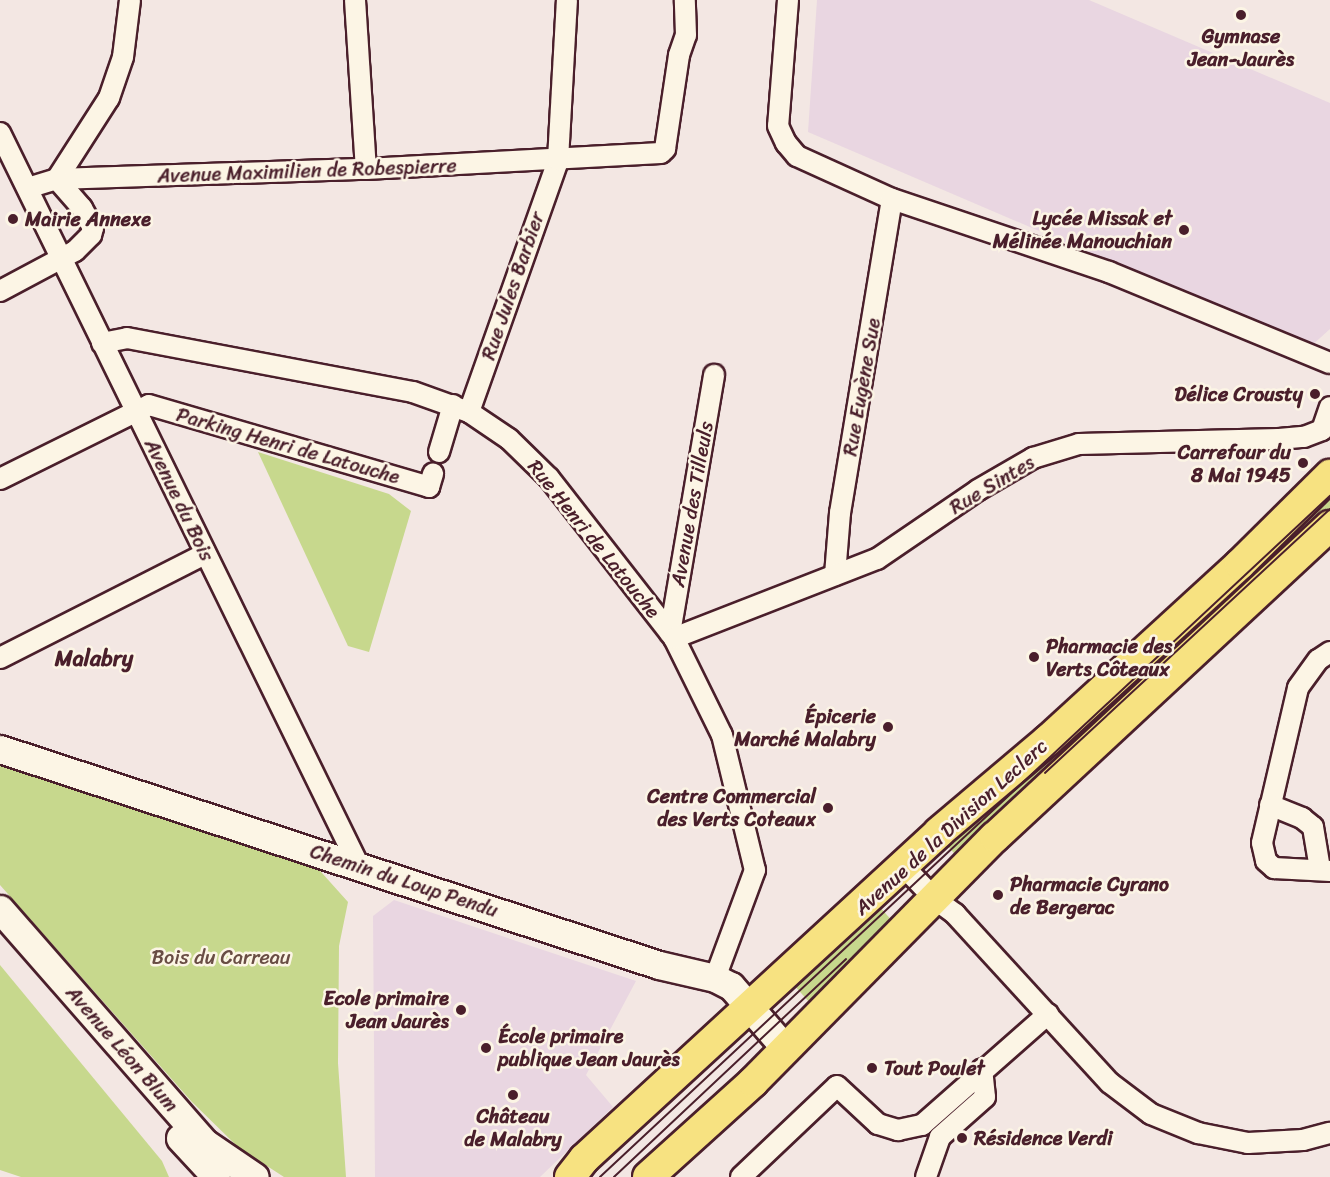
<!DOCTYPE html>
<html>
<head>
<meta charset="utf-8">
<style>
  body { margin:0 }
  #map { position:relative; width:1330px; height:1177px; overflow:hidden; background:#f3e7e3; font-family:Sriracha,sans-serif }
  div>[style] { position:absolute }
  .built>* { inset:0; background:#e9d6e1 }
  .green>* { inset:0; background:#c7d88d; transform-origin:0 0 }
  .roads { filter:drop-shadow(2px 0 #4a1f2b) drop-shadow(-2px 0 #4a1f2b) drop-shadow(0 2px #4a1f2b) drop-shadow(0 -2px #4a1f2b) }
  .minor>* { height:20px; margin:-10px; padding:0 10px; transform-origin:10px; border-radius:10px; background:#fcf5e5 }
  .secondary>* { height:27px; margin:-13.5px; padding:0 13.5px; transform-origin:13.5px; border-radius:13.5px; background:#fcf5e5 }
  .primary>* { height:30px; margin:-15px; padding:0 15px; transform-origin:15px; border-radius:15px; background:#f7e281 }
  .tram>* { height:1.5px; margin:-0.75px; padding:0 0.75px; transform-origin:0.75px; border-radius:0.75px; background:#4a1f2b }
  .dots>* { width:16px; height:16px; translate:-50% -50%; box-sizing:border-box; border:3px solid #fcf5e5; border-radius:50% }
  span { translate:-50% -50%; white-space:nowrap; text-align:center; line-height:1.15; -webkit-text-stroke:5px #fcf5e5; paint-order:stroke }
  .poi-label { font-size:20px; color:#4a1f2b; font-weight:700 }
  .left { translate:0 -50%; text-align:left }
  .right { translate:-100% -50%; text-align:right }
  .street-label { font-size:20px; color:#4a1f2b }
  .park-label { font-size:20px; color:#694d44 }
  .quarter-label { font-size:22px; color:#4a1f2b; font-weight:700 }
</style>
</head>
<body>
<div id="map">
  <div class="built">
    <div style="clip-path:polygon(817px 0,1089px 0,1330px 103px,1330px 329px,1310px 347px,808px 132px)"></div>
    <div style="clip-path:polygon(394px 900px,636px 981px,586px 1075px,613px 1107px,540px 1177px,375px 1177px,373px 916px)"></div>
  </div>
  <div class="green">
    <div style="clip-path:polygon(258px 452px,389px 494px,411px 511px,369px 652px,348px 646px)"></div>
    <div style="clip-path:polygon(1324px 490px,1330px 497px,1330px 517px,962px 862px,944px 842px)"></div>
    <div style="clip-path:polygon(0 761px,313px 863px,348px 902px,339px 946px,338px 1063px,346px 1177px,284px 1177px,238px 1147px,192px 1102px,0 885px)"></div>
    <div style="left:877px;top:904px;width:30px;height:116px;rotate:48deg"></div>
    <div style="clip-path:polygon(0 965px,162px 1161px,169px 1177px,21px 1177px,0 1170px)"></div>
  </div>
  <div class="roads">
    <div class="minor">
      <div style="left:355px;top:0;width:169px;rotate:86.3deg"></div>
      <div style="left:788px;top:0;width:126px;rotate:94.5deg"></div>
      <div style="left:778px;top:126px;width:19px;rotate:65deg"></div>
      <div style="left:786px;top:143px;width:17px;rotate:50deg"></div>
      <div style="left:797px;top:156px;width:104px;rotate:24.4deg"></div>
      <div style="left:892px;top:199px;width:229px;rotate:18.6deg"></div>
      <div style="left:1109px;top:272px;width:239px;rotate:22.4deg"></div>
      <div style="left:0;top:133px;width:816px;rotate:63.91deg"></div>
      <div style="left:57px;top:179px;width:309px;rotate:-1.9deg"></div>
      <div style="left:366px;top:169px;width:295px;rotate:-3.1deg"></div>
      <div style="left:661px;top:153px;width:6px;rotate:-45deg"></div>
      <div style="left:665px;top:149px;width:95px;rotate:-81.5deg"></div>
      <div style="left:679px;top:55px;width:21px;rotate:-71deg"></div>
      <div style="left:686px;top:35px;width:35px;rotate:-92deg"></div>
      <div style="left:57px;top:179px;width:96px;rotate:-57.3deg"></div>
      <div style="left:109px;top:98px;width:43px;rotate:-71.1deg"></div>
      <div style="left:123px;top:57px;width:57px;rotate:-83deg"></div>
      <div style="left:0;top:291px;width:85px;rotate:-28.1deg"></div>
      <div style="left:75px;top:251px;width:23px;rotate:-45deg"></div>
      <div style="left:91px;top:235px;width:7px;rotate:-74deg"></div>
      <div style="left:93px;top:228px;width:23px;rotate:-119deg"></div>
      <div style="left:82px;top:208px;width:38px;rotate:-131deg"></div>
      <div style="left:57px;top:179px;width:30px;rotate:163deg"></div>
      <div style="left:102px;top:343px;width:25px;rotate:-11deg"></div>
      <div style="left:127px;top:338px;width:291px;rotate:10.7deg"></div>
      <div style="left:413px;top:392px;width:59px;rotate:19.7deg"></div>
      <div style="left:469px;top:412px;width:48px;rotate:34deg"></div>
      <div style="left:509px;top:439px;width:56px;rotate:44.3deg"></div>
      <div style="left:549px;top:478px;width:203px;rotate:52deg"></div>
      <div style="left:674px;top:638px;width:108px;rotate:63.7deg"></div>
      <div style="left:722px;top:735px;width:139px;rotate:76.3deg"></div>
      <div style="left:755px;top:870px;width:115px;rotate:110.3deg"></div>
      <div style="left:469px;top:412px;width:267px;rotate:-70.5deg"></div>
      <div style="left:558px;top:160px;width:160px;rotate:-86.8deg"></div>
      <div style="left:1322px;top:430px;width:24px;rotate:-71deg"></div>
      <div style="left:439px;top:452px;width:49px;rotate:-73.4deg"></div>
      <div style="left:0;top:479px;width:166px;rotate:-26.4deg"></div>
      <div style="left:149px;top:405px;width:292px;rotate:16.3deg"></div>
      <div style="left:429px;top:487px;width:14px;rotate:-73deg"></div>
      <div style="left:835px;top:575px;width:62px;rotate:-85.4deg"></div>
      <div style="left:840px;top:513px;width:318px;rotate:-80.6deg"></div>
      <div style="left:670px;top:633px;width:262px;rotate:-80.3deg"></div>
      <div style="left:674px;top:638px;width:218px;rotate:-21.3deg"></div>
      <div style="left:877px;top:559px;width:122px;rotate:-34.3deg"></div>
      <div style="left:978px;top:490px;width:64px;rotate:-30.2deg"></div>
      <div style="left:1033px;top:458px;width:48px;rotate:-16.9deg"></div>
      <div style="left:1079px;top:444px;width:200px;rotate:-1.4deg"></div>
      <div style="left:1279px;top:439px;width:25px;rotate:-5deg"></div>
      <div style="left:1304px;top:437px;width:19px;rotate:-21deg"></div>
      <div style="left:1330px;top:652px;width:14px;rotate:146deg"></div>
      <div style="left:1318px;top:660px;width:34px;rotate:126deg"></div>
      <div style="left:1298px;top:688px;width:159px;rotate:103.1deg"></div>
      <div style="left:1262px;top:843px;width:18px;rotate:77deg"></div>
      <div style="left:1266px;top:861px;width:11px;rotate:41deg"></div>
      <div style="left:1274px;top:868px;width:56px;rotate:3.1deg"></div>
      <div style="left:0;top:658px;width:230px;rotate:-26.9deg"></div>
      <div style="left:1270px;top:805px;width:35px;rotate:22deg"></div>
      <div style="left:1302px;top:818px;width:14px;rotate:39deg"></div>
      <div style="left:1313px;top:827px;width:43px;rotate:80.5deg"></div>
      <div style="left:903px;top:866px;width:47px;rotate:45.9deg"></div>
      <div style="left:936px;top:900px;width:24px;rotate:36deg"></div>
      <div style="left:955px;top:914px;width:229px;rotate:47.5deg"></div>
      <div style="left:1110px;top:1083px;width:51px;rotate:37.1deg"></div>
      <div style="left:1151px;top:1114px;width:51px;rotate:22deg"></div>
      <div style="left:1198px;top:1133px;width:51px;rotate:11.3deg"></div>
      <div style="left:1248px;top:1143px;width:55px;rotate:-3.1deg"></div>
      <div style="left:1303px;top:1140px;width:28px;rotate:-15deg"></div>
      <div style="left:741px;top:1177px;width:132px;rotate:-43.5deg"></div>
      <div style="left:837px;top:1086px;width:56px;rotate:42.8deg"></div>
      <div style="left:878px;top:1124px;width:21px;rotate:17deg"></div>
      <div style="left:898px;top:1130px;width:25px;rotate:-12deg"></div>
      <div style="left:922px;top:1125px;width:168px;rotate:-41.4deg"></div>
      <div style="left:926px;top:1177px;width:42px;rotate:-70.7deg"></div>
      <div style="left:940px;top:1137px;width:60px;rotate:-41.6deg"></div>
      <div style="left:985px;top:1097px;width:28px;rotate:-96deg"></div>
    </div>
    <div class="secondary">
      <div style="left:0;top:749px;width:693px;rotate:18.15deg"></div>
      <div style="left:659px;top:965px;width:57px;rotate:13.1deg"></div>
      <div style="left:715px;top:978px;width:18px;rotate:27deg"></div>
      <div style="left:731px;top:986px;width:82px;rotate:48.9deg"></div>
      <div style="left:0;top:909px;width:311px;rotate:48.8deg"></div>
      <div style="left:205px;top:1143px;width:60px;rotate:34.2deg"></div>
      <div style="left:180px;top:1138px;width:53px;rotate:47.3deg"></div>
    </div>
    <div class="primary">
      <div style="left:570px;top:1177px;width:23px;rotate:-52deg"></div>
      <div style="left:584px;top:1159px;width:483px;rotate:-42.6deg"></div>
      <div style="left:939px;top:832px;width:143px;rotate:-40.2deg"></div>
      <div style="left:1048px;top:740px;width:260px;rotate:-42.5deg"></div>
      <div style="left:1240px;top:564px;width:127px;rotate:-44.7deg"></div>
      <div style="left:648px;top:1177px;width:142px;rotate:-42.1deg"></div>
      <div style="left:753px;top:1082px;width:344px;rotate:-45.4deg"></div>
      <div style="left:995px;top:837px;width:457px;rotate:-42.9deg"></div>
    </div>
  </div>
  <div class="tram">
    <div style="left:1045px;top:773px;width:388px;rotate:-42.8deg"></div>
    <div style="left:600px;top:1177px;width:998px;rotate:-43.01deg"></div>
    <div style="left:614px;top:1177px;width:318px;rotate:-43.2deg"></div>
  </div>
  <div class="dots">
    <div style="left:1241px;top:15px;background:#4a1f2b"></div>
    <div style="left:13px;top:219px;background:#4a1f2b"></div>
    <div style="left:1184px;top:230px;background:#4a1f2b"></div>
    <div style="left:1315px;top:394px;background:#4a1f2b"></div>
    <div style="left:1303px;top:463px;background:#4a1f2b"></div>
    <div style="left:1034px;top:657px;background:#4a1f2b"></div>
    <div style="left:888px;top:727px;background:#4a1f2b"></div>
    <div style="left:828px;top:808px;background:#4a1f2b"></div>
    <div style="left:998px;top:895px;background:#4a1f2b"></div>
    <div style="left:461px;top:1010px;background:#4a1f2b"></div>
    <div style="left:486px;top:1048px;background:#4a1f2b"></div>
    <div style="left:872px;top:1068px;background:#4a1f2b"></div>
    <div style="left:513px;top:1095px;background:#4a1f2b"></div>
    <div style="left:962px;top:1138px;background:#4a1f2b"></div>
  </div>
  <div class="poi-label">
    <span style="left:1241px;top:48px">Gymnase<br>Jean-Jaurès</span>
    <span class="left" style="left:25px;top:219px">Mairie Annexe</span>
    <span class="right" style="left:1172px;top:230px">Lycée Missak et<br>Mélinée Manouchian</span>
    <span class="right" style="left:1303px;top:394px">Délice Crousty</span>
    <span class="right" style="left:1291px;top:464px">Carrefour du<br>8 Mai 1945</span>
    <span class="left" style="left:1046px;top:658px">Pharmacie des<br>Verts Côteaux</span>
    <span class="right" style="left:876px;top:728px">Épicerie<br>Marché Malabry</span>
    <span class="right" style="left:816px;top:808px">Centre Commercial<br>des Verts Coteaux</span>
    <span class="left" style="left:1010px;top:896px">Pharmacie Cyrano<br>de Bergerac</span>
    <span class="right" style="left:449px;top:1010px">Ecole primaire<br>Jean Jaurès</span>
    <span class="left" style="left:498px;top:1048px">École primaire<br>publique Jean Jaurès</span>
    <span class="left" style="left:884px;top:1068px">Tout Poulet</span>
    <span style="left:513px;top:1128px">Château<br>de Malabry</span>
    <span class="left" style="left:974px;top:1138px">Résidence Verdi</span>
  </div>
  <div class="street-label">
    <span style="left:307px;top:171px;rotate:-2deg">Avenue Maximilien de Robespierre</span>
    <span style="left:513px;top:286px;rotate:-71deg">Rue Jules Barbier</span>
    <span style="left:862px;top:387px;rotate:-80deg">Rue Eugène Sue</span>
    <span style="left:288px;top:446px;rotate:16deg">Parking Henri de Latouche</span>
    <span style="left:992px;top:485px;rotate:-31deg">Rue Sintes</span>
    <span style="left:179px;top:500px;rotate:64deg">Avenue du Bois</span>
    <span style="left:692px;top:504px;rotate:-80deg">Avenue des Tilleuls</span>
    <span style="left:594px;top:539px;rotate:51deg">Rue Henri de Latouche</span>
    <span style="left:951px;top:827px;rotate:-42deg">Avenue de la Division Leclerc</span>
    <span style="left:404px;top:881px;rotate:18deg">Chemin du Loup Pendu</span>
    <span style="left:122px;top:1049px;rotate:49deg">Avenue Léon Blum</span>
  </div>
  <div class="park-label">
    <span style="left:221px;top:957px">Bois du Carreau</span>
  </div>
  <div class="quarter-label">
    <span style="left:94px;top:659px">Malabry</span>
  </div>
</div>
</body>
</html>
